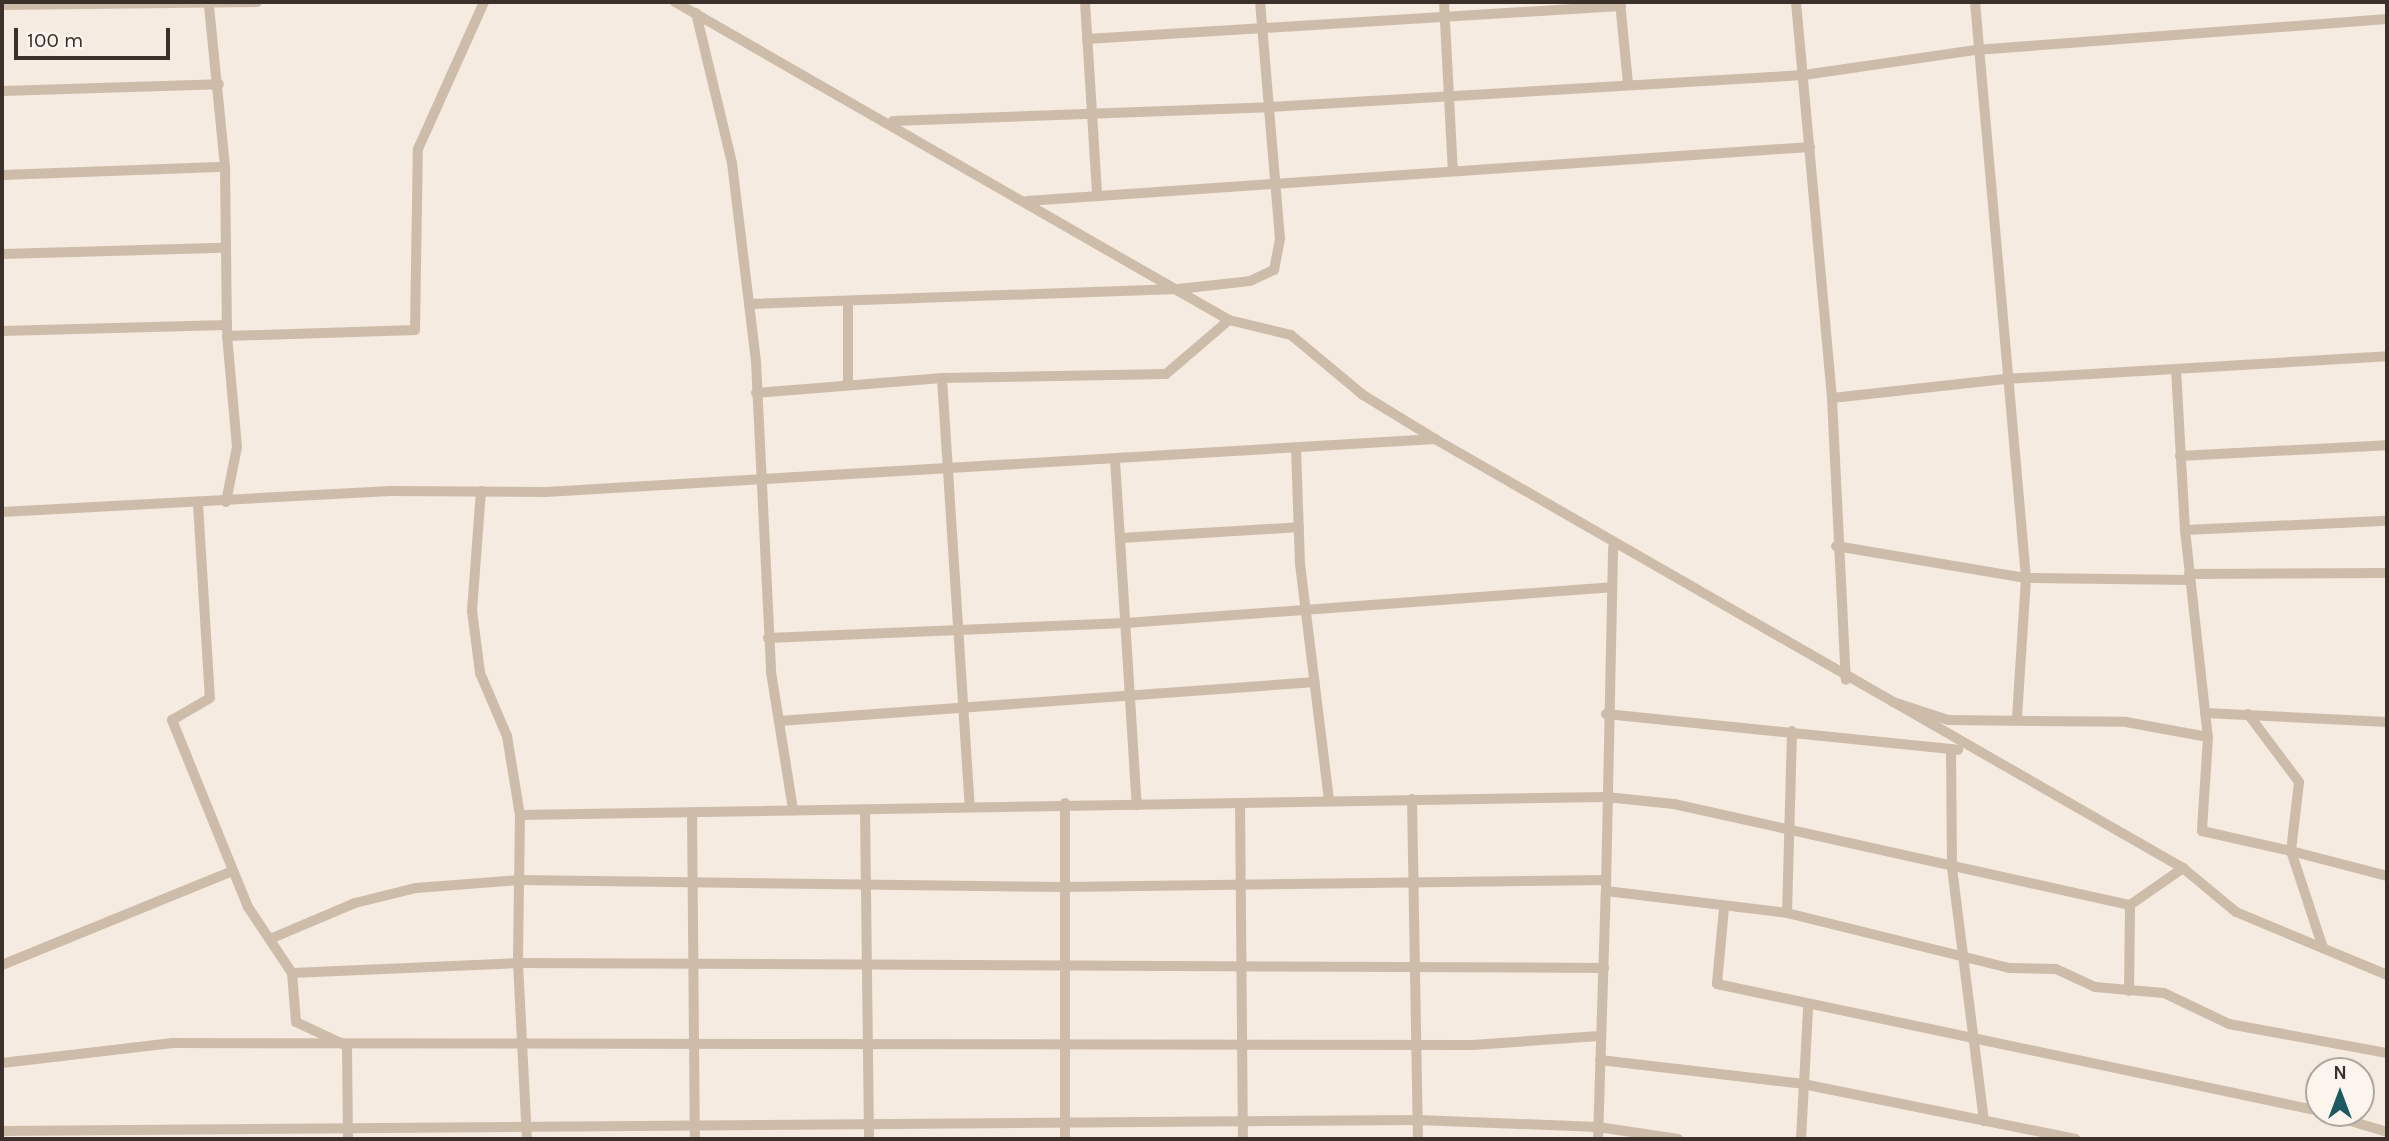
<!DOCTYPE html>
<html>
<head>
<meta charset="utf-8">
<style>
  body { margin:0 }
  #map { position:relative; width:2389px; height:1141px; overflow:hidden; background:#f5ebe0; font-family:Karla,sans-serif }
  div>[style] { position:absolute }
  .street>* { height:10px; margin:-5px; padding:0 5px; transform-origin:5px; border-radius:5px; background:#cebcaa }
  span { translate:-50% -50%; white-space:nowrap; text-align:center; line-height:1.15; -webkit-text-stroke:5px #fbf5ed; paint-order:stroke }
  .frame { position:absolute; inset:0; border:4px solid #3b302a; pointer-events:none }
  .north { position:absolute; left:2305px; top:1057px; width:70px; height:70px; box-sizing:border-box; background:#fbf5ed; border:2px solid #aea69f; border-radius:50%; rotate:0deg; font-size:19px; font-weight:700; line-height:28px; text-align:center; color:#3b302a }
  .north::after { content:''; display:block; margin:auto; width:24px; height:32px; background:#1c5a60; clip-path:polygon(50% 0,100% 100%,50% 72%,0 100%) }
  .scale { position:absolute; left:14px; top:28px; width:156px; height:32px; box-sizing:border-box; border:4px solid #3b302a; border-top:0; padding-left:9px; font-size:21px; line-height:24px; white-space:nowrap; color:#3b302a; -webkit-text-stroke:5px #fbf5ed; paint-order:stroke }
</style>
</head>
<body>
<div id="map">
  <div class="street">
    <div style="left:675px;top:2px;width:639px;rotate:29.86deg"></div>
    <div style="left:1229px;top:320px;width:64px;rotate:13.6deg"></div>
    <div style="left:1291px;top:335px;width:94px;rotate:39.8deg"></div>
    <div style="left:1363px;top:395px;width:84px;rotate:31.4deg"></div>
    <div style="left:1435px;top:439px;width:862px;rotate:29.84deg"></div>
    <div style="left:2183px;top:868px;width:69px;rotate:39.7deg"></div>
    <div style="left:2236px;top:912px;width:164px;rotate:22.6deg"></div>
    <div style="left:1085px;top:2px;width:193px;rotate:86.4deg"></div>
    <div style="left:1444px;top:2px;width:169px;rotate:87deg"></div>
    <div style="left:1620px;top:2px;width:81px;rotate:84.4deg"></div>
    <div style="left:1796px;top:2px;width:398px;rotate:84.8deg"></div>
    <div style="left:1832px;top:398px;width:282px;rotate:87.2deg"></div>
    <div style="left:1975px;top:2px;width:578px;rotate:84.94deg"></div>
    <div style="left:2026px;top:578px;width:138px;rotate:93.7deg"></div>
    <div style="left:2px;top:5px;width:255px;rotate:-0.7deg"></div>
    <div style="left:209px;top:6px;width:162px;rotate:84.3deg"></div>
    <div style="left:225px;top:167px;width:158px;rotate:89.3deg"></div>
    <div style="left:696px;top:13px;width:154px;rotate:76.5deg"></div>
    <div style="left:732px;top:163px;width:200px;rotate:83.1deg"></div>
    <div style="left:756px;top:362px;width:310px;rotate:87.2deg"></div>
    <div style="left:771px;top:672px;width:140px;rotate:80.9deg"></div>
    <div style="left:1087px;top:39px;width:535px;rotate:-3.54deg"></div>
    <div style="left:2px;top:91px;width:217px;rotate:-1.8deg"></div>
    <div style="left:893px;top:121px;width:376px;rotate:-2.1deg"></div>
    <div style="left:1269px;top:107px;width:536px;rotate:-3.42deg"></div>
    <div style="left:1804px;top:75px;width:174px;rotate:-8.3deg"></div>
    <div style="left:1976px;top:50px;width:412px;rotate:-4.3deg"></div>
    <div style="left:2px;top:175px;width:223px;rotate:-2.1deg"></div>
    <div style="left:1027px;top:201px;width:785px;rotate:-3.95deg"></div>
    <div style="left:2px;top:254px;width:221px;rotate:-1.6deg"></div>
    <div style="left:848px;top:301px;width:84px;rotate:90deg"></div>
    <div style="left:749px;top:304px;width:429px;rotate:-2deg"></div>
    <div style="left:1178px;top:289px;width:72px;rotate:-6.3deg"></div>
    <div style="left:1250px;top:281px;width:26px;rotate:-25deg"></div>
    <div style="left:1274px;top:270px;width:32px;rotate:-79deg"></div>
    <div style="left:1280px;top:239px;width:238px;rotate:-94.8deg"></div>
    <div style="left:2px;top:331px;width:225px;rotate:-1.5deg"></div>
    <div style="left:227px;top:325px;width:6px;rotate:90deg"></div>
    <div style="left:2176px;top:369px;width:161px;rotate:86.8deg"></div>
    <div style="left:2185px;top:530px;width:208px;rotate:83.7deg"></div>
    <div style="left:2208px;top:737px;width:94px;rotate:93.7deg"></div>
    <div style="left:2202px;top:831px;width:91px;rotate:12.7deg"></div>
    <div style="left:2291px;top:851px;width:102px;rotate:71.7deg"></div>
    <div style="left:942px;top:378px;width:429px;rotate:86.3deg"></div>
    <div style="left:756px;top:393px;width:187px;rotate:-4.6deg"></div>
    <div style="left:942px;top:378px;width:224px;rotate:-1deg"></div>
    <div style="left:1166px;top:374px;width:83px;rotate:-40.6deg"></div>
    <div style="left:1832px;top:398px;width:174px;rotate:-6.3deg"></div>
    <div style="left:2005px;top:379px;width:383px;rotate:-3.4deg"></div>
    <div style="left:1296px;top:449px;width:115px;rotate:88deg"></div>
    <div style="left:1300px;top:564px;width:239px;rotate:83deg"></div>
    <div style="left:2180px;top:456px;width:207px;rotate:-3deg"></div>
    <div style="left:1115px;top:460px;width:346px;rotate:86.4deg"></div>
    <div style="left:481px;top:491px;width:120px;rotate:94.3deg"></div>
    <div style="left:472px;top:611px;width:63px;rotate:82.6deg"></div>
    <div style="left:480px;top:673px;width:69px;rotate:66.8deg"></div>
    <div style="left:507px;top:736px;width:80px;rotate:80.7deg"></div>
    <div style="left:520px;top:815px;width:148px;rotate:90.8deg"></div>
    <div style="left:518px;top:963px;width:176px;rotate:87.1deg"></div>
    <div style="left:226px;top:502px;width:56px;rotate:-78.7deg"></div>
    <div style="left:237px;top:447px;width:111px;rotate:-95.1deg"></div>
    <div style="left:227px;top:336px;width:188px;rotate:-1.8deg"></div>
    <div style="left:415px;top:330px;width:181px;rotate:-89.1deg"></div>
    <div style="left:418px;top:149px;width:161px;rotate:-65.8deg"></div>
    <div style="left:198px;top:504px;width:194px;rotate:86.5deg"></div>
    <div style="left:210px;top:698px;width:44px;rotate:149.9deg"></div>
    <div style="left:172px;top:720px;width:202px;rotate:67.9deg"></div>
    <div style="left:248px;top:907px;width:79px;rotate:56.3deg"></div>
    <div style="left:292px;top:973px;width:49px;rotate:85.3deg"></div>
    <div style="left:296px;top:1022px;width:56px;rotate:25.2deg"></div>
    <div style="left:347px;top:1046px;width:93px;rotate:89.4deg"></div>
    <div style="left:2px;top:512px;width:389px;rotate:-3.1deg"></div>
    <div style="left:390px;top:491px;width:156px;rotate:0.4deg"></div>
    <div style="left:546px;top:492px;width:891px;rotate:-3.41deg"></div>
    <div style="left:2185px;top:530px;width:202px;rotate:-2.6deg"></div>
    <div style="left:1121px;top:538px;width:178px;rotate:-3.5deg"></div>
    <div style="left:1836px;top:546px;width:193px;rotate:9.6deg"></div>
    <div style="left:2026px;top:578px;width:164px;rotate:0.7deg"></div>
    <div style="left:2189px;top:574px;width:198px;rotate:-0.3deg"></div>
    <div style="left:768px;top:638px;width:358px;rotate:-2.4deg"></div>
    <div style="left:1126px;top:623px;width:487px;rotate:-4.2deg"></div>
    <div style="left:1893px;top:702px;width:58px;rotate:18.1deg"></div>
    <div style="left:1948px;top:720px;width:178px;rotate:0.6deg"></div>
    <div style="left:2126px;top:722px;width:83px;rotate:10.4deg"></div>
    <div style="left:2205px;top:713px;width:182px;rotate:2.8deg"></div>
    <div style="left:1606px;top:714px;width:354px;rotate:5.8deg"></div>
    <div style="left:2248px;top:714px;width:85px;rotate:53.1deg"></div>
    <div style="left:2299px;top:782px;width:69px;rotate:96.6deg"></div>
    <div style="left:2291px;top:851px;width:99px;rotate:14.6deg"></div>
    <div style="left:779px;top:721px;width:537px;rotate:-4.16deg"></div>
    <div style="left:1951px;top:750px;width:118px;rotate:89.5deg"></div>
    <div style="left:1952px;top:868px;width:255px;rotate:82.8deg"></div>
    <div style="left:1412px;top:799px;width:340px;rotate:89deg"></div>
    <div style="left:1240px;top:803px;width:336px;rotate:89.5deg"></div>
    <div style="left:865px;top:809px;width:330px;rotate:89.3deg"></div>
    <div style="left:692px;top:812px;width:327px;rotate:89.5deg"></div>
    <div style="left:520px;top:815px;width:1086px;rotate:-0.95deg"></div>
    <div style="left:1606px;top:797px;width:68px;rotate:5.9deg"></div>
    <div style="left:1674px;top:804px;width:467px;rotate:12.5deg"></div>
    <div style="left:1606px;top:887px;width:340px;rotate:-88.8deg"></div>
    <div style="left:1724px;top:908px;width:76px;rotate:95.3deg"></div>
    <div style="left:1717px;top:984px;width:615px;rotate:11.91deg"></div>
    <div style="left:1787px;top:913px;width:182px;rotate:-88.4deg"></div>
    <div style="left:270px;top:939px;width:92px;rotate:-23deg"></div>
    <div style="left:355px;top:903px;width:63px;rotate:-13.8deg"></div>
    <div style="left:416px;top:888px;width:103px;rotate:-4.4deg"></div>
    <div style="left:519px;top:880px;width:545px;rotate:0.74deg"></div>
    <div style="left:1064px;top:887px;width:542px;rotate:-0.74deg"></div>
    <div style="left:2px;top:965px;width:248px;rotate:-22.2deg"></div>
    <div style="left:292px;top:973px;width:226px;rotate:-2.5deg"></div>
    <div style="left:518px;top:963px;width:1086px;rotate:0.26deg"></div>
    <div style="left:2129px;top:991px;width:86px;rotate:-89.3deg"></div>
    <div style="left:2130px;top:905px;width:65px;rotate:-34.9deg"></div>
    <div style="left:1600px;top:1060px;width:204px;rotate:6.7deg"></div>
    <div style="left:1803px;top:1084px;width:278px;rotate:11.4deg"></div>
    <div style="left:2px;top:1063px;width:172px;rotate:-6.7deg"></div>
    <div style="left:173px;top:1043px;width:1300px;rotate:0.09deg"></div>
    <div style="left:1473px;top:1045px;width:126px;rotate:-4.1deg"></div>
    <div style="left:2324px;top:1113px;width:66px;rotate:16.8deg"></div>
    <div style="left:2px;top:1131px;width:1416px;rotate:-0.45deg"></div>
    <div style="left:1418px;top:1120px;width:180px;rotate:2.2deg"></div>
    <div style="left:1598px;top:1127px;width:81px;rotate:8.5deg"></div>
    <div style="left:1065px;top:1139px;width:336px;rotate:-90deg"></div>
    <div style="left:1598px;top:1139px;width:248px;rotate:-88.2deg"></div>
    <div style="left:1606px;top:891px;width:182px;rotate:6.9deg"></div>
    <div style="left:1787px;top:913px;width:229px;rotate:13.9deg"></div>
    <div style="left:2009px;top:968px;width:47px;rotate:1.2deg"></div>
    <div style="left:2056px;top:969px;width:43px;rotate:24.8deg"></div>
    <div style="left:2095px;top:987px;width:69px;rotate:5deg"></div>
    <div style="left:2164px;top:993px;width:72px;rotate:25.5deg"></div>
    <div style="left:2229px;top:1024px;width:161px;rotate:10.4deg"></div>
    <div style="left:1801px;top:1139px;width:131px;rotate:-86.9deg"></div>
  </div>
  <div class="frame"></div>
  <div class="north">N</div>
  <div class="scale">100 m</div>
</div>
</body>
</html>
